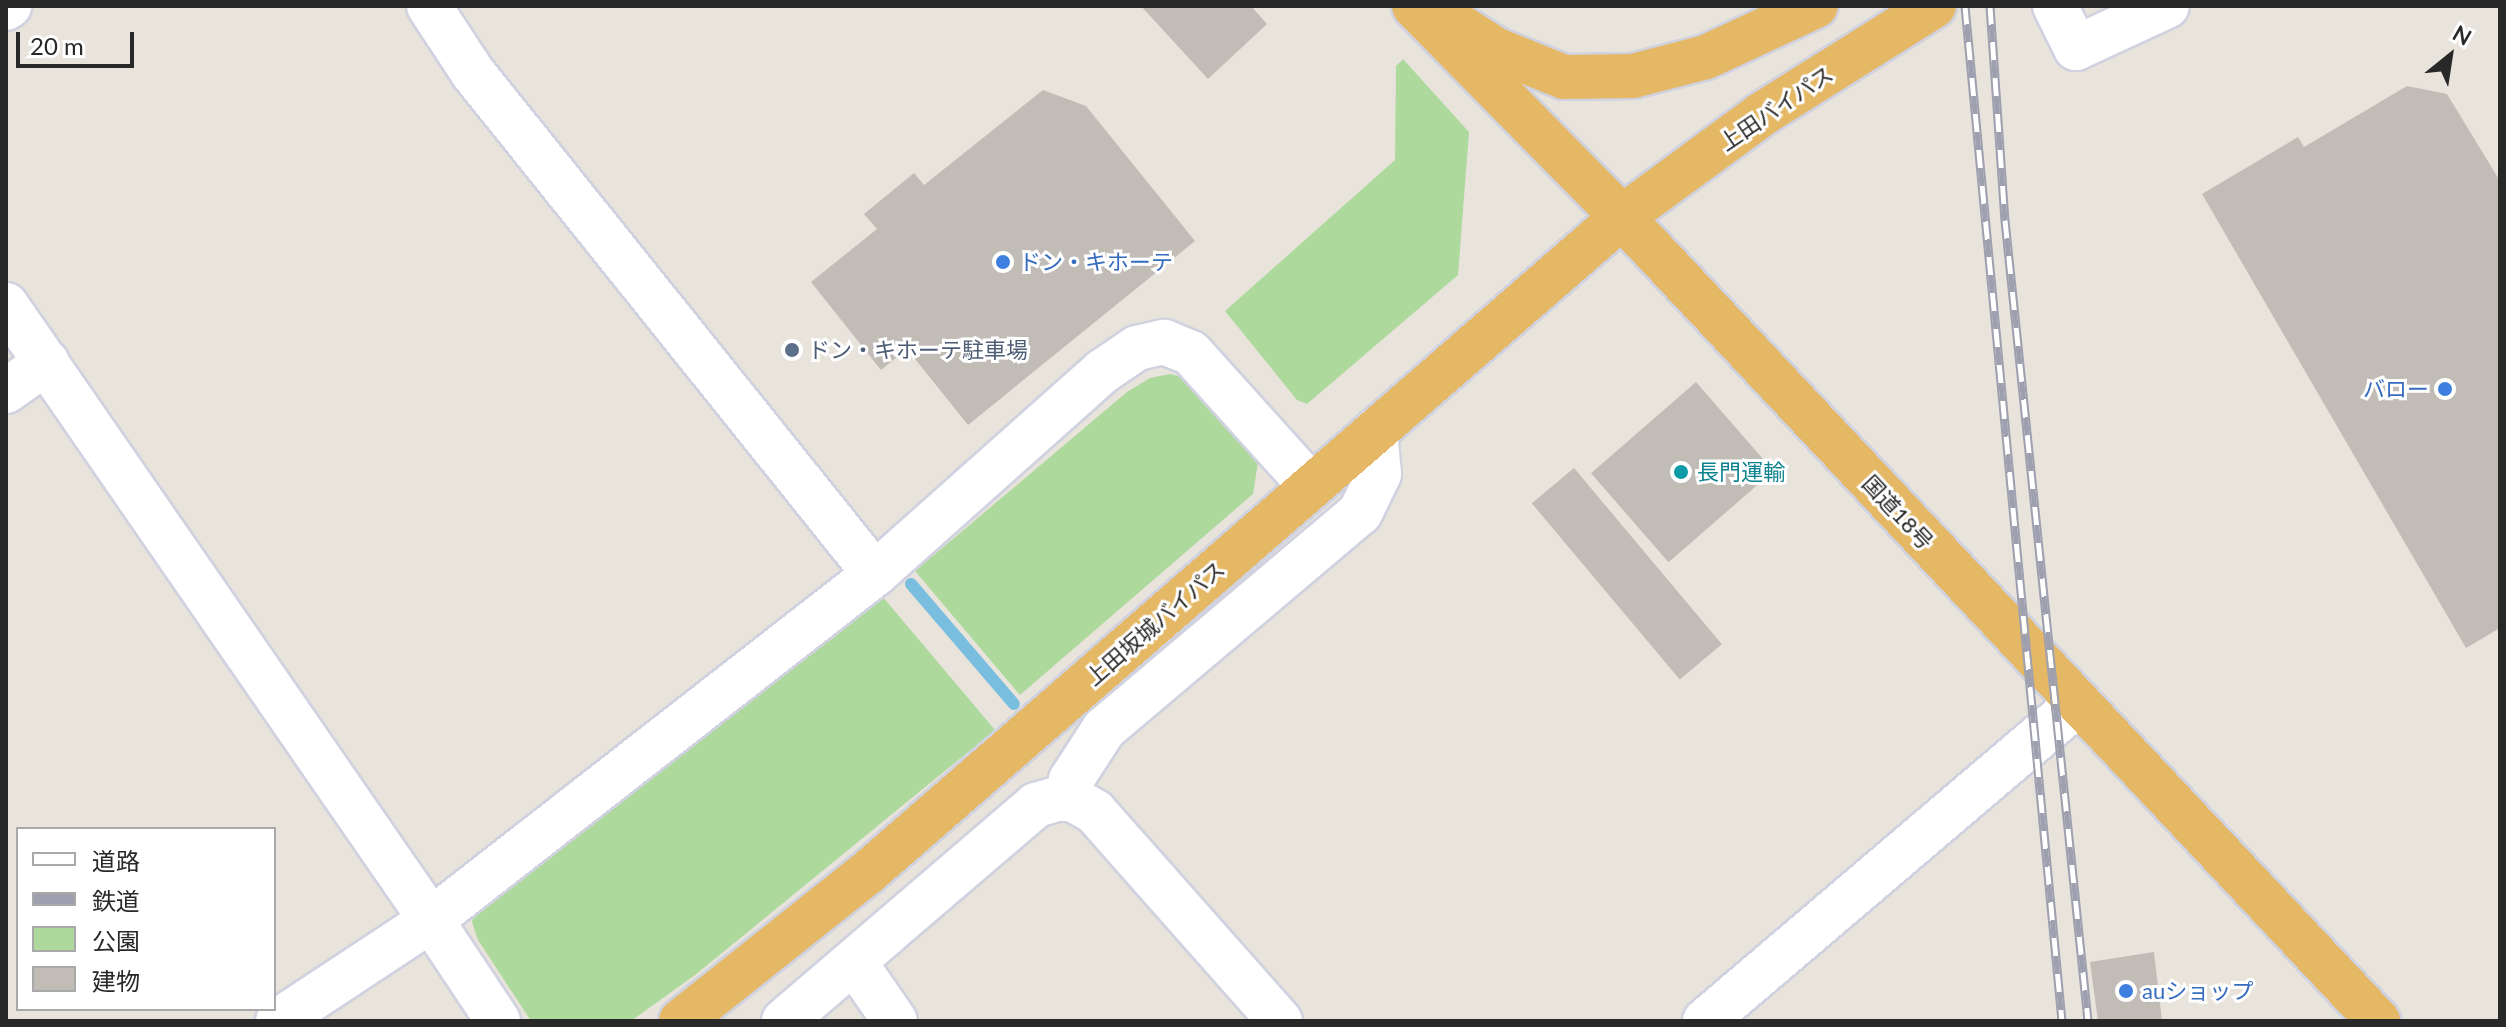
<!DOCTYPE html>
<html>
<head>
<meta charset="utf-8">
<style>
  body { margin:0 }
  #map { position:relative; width:2506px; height:1027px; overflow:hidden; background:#e8e3db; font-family:Lato,"Noto Sans JP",sans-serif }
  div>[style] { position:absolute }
  .green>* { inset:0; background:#aed99d }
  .stream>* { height:12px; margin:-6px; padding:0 6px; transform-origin:6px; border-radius:6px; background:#79bedf }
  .building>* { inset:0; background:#c1bdb6; transform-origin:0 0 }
  .roads { filter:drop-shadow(2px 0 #d0d2df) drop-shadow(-2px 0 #d0d2df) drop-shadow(0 2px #d0d2df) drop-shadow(0 -2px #d0d2df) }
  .minor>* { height:44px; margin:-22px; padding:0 22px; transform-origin:22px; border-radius:22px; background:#fff }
  .tertiary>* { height:44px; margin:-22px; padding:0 22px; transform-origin:22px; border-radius:22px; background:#fff }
  .trunk>* { height:44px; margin:-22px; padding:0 22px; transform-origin:22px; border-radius:22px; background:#e5b866 }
  .rail>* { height:9px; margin-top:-4.5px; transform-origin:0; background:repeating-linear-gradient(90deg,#fff 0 18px,#9ea0b0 0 36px); box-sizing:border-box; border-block:2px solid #9ea0b0 }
  .dots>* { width:22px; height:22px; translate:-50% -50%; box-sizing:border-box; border:4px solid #fff; border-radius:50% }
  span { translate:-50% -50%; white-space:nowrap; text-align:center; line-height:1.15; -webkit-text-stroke:6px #fff; paint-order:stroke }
  .street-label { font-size:22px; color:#282828 }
  .shop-label { font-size:22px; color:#366cbe }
  .left { translate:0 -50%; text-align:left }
  .right { translate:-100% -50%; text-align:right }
  .service-label { font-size:22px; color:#4e5e75 }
  .culture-label { font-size:22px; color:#0d838f }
  .frame { position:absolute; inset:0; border:8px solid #282828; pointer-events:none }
  .legend { position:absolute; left:16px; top:827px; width:260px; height:184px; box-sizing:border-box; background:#fff; border:2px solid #a9a9a9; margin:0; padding:10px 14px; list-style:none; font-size:24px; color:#282828 }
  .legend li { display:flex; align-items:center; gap:16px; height:40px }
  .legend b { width:40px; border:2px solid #a9a9a9 }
  .north { position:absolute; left:2410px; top:16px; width:80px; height:80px; -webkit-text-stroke:6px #fff; paint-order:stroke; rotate:30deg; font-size:22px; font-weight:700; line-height:32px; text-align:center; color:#282828 }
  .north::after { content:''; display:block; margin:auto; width:28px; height:36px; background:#282828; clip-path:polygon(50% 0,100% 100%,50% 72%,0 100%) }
  .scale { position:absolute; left:16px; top:32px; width:118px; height:36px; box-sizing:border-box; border:4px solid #282828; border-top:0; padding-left:10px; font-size:24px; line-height:28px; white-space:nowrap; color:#282828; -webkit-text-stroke:6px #fff; paint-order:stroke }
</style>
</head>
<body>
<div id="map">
  <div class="green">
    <div style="clip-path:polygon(1403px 59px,1469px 132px,1458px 275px,1307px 404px,1297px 400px,1225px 311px,1395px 160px,1396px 66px)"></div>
    <div style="clip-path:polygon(1170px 374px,1190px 379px,1249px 443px,1258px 462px,1253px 494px,1020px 695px,915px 571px,1127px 392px,1150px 378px)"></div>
    <div style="clip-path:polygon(882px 596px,995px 730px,695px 975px,631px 1021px,531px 1021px,478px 940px,472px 922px,477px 904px)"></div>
  </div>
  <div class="stream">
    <div style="left:911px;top:584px;width:158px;rotate:49.4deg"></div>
  </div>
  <div class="building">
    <div style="clip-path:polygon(1141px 6px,1251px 6px,1267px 24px,1208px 79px)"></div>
    <div style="clip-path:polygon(2407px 86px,2447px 94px,2500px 181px,2500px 628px,2466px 648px,2202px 194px,2298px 137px,2304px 147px)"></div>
    <div style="clip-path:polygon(1043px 90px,1086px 106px,1195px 241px,968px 425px,907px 349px,881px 370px,811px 282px,877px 229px,864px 214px,914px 173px,924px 185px)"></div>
    <div style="left:1696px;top:382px;width:118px;height:139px;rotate:49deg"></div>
    <div style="left:1574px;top:468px;width:230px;height:55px;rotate:50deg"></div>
    <div style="clip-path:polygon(2154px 952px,2162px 1021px,2098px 1021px,2090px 962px)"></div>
  </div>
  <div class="roads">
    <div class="minor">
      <div style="left:429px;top:6px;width:80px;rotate:56.7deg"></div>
      <div style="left:473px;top:73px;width:642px;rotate:51.26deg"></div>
      <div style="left:2055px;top:6px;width:47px;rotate:63.4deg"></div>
      <div style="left:2076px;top:48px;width:100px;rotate:-24.8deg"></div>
      <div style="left:6px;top:8px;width:4px;rotate:-34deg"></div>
      <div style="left:6px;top:305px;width:748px;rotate:55.35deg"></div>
      <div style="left:6px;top:391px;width:50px;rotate:-35.3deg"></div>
      <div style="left:1072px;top:799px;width:19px;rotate:-93deg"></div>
      <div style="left:1071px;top:780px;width:61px;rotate:-57.1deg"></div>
      <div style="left:1104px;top:729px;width:335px;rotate:-40.2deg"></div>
      <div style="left:1360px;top:513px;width:43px;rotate:-64deg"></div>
      <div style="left:1379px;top:474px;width:43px;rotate:-95.3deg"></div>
      <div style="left:855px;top:963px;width:70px;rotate:55.4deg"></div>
      <div style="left:278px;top:1021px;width:183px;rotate:-33.4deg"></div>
      <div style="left:431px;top:920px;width:563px;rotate:-37.93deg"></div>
      <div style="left:875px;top:574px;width:305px;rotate:-41.7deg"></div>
      <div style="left:1103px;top:371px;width:41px;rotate:-34.1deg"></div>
      <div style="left:1137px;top:348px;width:28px;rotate:-13deg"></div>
      <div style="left:1164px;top:342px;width:29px;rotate:22deg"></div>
      <div style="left:1191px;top:353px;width:178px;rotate:48deg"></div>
      <div style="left:1705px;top:1021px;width:490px;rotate:-40.4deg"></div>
    </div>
    <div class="tertiary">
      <div style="left:431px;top:920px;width:121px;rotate:56.4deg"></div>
      <div style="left:784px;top:1021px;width:332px;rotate:-40.6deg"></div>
      <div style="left:1036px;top:805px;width:22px;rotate:-16deg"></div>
      <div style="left:1057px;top:799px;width:15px"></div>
      <div style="left:1072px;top:799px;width:26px;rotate:29deg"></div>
      <div style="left:1095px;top:812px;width:279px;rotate:48.5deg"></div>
    </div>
    <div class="trunk">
      <div style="left:1414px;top:6px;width:296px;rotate:45.4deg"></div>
      <div style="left:1622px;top:217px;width:1104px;rotate:46.76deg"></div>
      <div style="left:1450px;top:20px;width:56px;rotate:32.6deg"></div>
      <div style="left:1497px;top:50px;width:72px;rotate:21.9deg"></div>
      <div style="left:1564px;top:77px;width:69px;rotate:-0.8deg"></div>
      <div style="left:1633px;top:76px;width:75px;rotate:-14.6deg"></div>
      <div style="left:1706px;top:57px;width:121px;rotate:-24.9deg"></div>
      <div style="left:681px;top:1021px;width:236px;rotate:-38.5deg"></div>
      <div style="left:866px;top:874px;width:1002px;rotate:-40.99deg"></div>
      <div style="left:1622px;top:217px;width:174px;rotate:-36.3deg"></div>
      <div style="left:1762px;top:114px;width:203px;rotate:-32.1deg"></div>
    </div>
  </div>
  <div class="rail">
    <div style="left:1965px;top:6px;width:1020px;rotate:84.54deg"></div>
    <div style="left:1990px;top:6px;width:215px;rotate:86deg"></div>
    <div style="left:2005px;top:220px;width:805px;rotate:84.08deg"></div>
  </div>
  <div class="dots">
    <div style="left:1003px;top:262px;background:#3f7fe0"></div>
    <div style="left:792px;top:350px;background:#5c6f8a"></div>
    <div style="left:2445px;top:389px;background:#3f7fe0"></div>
    <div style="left:1681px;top:472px;background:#0f9aa8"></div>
    <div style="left:2126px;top:991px;background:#3f7fe0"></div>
  </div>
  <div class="street-label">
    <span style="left:1776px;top:108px;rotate:-34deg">上田バイパス</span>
    <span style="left:1898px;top:512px;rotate:47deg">国道18号</span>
    <span style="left:1155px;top:623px;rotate:-41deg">上田坂城バイパス</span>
  </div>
  <div class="shop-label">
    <span class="left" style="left:1019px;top:262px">ドン・キホーテ</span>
    <span class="right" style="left:2429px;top:389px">バロー</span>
    <span class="left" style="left:2142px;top:991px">auショップ</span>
  </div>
  <div class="service-label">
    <span class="left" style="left:808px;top:350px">ドン・キホーテ駐車場</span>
  </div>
  <div class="culture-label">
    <span class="left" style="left:1697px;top:472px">長門運輸</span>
  </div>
  <div class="frame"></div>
  <ul class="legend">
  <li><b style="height:10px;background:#fff"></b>道路</li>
  <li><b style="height:10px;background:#9ea0b0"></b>鉄道</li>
  <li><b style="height:22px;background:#aed99d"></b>公園</li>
  <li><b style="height:22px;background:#c1bdb6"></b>建物</li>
  </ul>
  <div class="north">N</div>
  <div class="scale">20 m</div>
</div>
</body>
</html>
